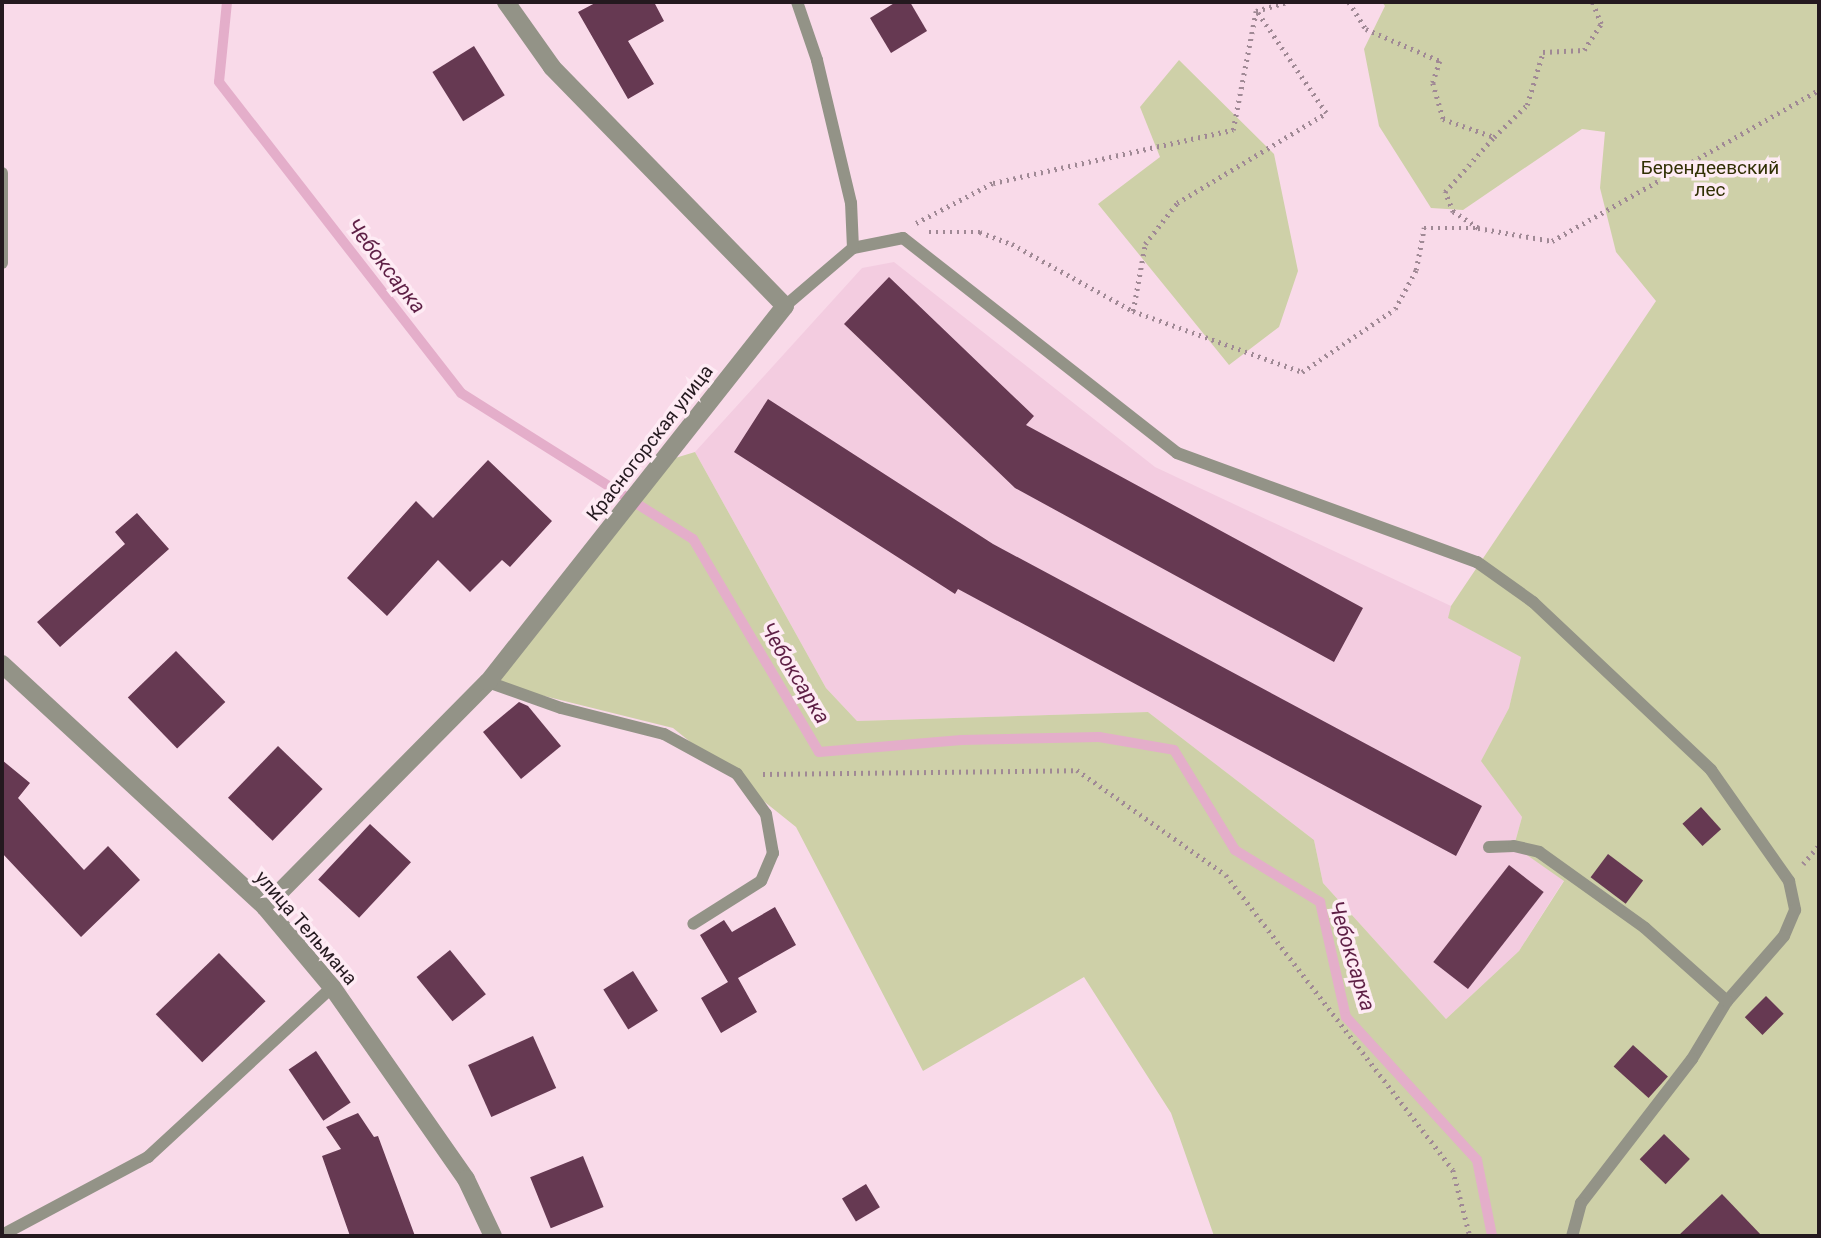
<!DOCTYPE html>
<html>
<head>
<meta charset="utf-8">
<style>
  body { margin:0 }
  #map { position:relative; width:1821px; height:1238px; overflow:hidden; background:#f9dae9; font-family:Roboto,sans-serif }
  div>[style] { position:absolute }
  .built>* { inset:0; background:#f3cce0 }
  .green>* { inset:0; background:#ced0a8 }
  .stream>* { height:10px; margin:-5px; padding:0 5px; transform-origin:5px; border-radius:5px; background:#e4aeca }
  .building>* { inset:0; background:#663952; transform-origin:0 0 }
  .path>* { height:4.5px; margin-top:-2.25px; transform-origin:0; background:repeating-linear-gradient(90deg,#a08995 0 2px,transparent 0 7px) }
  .lane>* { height:12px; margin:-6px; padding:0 6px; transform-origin:6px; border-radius:6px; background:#939387 }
  .street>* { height:18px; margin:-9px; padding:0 9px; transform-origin:9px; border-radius:9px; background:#939387 }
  span { translate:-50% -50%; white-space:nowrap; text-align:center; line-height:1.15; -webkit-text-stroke:7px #feebf4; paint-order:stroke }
  .park-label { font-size:19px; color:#313004 }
  .street-label { font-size:19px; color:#24191f }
  .water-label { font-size:21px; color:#5e1f45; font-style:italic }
  .frame { position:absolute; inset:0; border:4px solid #24191f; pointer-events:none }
</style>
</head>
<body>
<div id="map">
  <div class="built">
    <div style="clip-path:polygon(894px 262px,1155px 467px,1451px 606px,1449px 618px,1522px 657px,1509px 708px,1482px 761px,1522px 817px,1514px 846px,1564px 880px,1519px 951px,1446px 1019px,1323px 883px,1314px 840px,1148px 712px,857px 721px,826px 688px,695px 452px,862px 268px)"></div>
  </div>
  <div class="green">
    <div style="clip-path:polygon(1382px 2px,1819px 2px,1819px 1236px,1214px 1236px,1171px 1113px,1084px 977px,923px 1071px,796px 827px,673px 728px,488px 682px,662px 462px,695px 452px,826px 688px,857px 721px,1148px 712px,1314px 840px,1323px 883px,1446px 1019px,1519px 951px,1564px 881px,1514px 846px,1522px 817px,1481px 761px,1509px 708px,1521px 657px,1448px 618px,1451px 606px,1656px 301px,1616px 252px,1600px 188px,1605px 132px,1582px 129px,1463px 210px,1431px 208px,1379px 126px,1364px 49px,1385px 6px)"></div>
    <div style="clip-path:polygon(1179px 60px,1274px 154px,1298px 271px,1279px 327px,1229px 365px,1098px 204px,1160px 157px,1140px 107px)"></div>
  </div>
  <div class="stream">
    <div style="left:227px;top:2px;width:80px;rotate:95.7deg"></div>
    <div style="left:219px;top:82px;width:394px;rotate:52.1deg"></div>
    <div style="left:461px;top:393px;width:274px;rotate:32.2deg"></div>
    <div style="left:693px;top:539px;width:247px;rotate:59.4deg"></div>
    <div style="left:819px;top:752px;width:143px;rotate:-4.8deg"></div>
    <div style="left:961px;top:740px;width:138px;rotate:-1.2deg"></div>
    <div style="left:1099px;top:737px;width:76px;rotate:9.8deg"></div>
    <div style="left:1174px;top:750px;width:117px;rotate:58.6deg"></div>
    <div style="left:1235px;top:850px;width:100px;rotate:31.5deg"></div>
    <div style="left:1320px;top:902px;width:118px;rotate:77.3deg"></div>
    <div style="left:1346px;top:1017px;width:194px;rotate:47.5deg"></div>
    <div style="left:1477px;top:1160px;width:77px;rotate:78.8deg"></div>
  </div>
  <div class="building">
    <div style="clip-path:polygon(597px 2px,654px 2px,664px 21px,628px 41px,654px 84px,628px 99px,578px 12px)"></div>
    <div style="clip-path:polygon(896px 2px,910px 2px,927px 31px,891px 53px,870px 18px)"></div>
    <div style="left:474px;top:46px;width:58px;height:49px;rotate:58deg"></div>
    <div style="clip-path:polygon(889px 277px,1034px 416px,1026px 425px,1363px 608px,1334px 662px,1015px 488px,844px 324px)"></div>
    <div style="clip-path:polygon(768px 399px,993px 544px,1482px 806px,1456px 856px,958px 589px,955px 594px,734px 452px)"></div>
    <div style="clip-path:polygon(488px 460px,552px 521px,510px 567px,502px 560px,470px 592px,438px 560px,387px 616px,347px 578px,416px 501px,433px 518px)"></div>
    <div style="clip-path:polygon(137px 513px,169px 549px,60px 647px,37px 622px,125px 544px,115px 532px)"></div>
    <div style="left:176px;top:651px;width:71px;height:67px;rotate:46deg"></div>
    <div style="clip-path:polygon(519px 702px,528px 706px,561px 746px,521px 779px,483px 732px)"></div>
    <div style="left:278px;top:746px;width:62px;height:72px;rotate:44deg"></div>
    <div style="clip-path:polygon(2px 760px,30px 783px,18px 798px,84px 870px,108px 846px,140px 880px,81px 937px,2px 853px)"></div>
    <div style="left:1701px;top:807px;width:30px;height:25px;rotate:48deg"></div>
    <div style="left:370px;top:824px;width:56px;height:76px;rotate:43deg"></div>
    <div style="left:1608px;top:854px;width:44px;height:29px;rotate:37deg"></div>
    <div style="left:1509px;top:865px;width:44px;height:123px;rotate:38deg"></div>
    <div style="clip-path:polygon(775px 907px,796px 945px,738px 978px,757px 1012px,721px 1033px,701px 998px,728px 982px,700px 935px,724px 920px,732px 932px)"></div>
    <div style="left:450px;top:950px;width:57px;height:43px;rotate:51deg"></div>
    <div style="left:219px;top:953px;width:67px;height:88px;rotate:46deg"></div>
    <div style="left:633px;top:971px;width:47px;height:35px;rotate:58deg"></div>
    <div style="left:1766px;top:996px;width:25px;height:30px;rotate:45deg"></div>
    <div style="left:533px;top:1036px;width:57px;height:71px;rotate:66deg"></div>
    <div style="left:1633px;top:1045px;width:47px;height:29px;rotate:42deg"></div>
    <div style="left:316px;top:1051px;width:62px;height:33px;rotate:56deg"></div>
    <div style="clip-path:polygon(358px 1113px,374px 1137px,378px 1136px,415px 1236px,350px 1236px,322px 1156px,341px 1149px,326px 1127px)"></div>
    <div style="left:1664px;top:1134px;width:36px;height:35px;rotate:44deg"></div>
    <div style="left:583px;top:1156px;width:55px;height:57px;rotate:68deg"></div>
    <div style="left:866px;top:1184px;width:27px;height:28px;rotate:59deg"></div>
    <div style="clip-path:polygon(1722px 1194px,1762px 1236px,1678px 1236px)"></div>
  </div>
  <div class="path">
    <div style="left:1349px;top:2px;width:32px;rotate:58deg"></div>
    <div style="left:1366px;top:29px;width:81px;rotate:23.4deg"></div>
    <div style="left:1440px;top:61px;width:23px;rotate:108deg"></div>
    <div style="left:1433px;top:83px;width:37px;rotate:74deg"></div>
    <div style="left:1443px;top:119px;width:54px;rotate:19.4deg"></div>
    <div style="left:1494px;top:137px;width:46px;rotate:-44.1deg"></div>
    <div style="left:1527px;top:105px;width:55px;rotate:-73.2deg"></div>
    <div style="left:1543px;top:52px;width:41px;rotate:-2.8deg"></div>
    <div style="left:1584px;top:50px;width:31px;rotate:-57deg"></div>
    <div style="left:1601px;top:24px;width:24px;rotate:-112deg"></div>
    <div style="left:916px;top:223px;width:87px;rotate:-27.5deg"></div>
    <div style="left:993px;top:183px;width:246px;rotate:-12.5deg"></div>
    <div style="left:1233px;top:130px;width:121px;rotate:-79.1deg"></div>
    <div style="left:1256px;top:11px;width:32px;rotate:-16deg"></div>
    <div style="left:1478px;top:228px;width:30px;rotate:-147deg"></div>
    <div style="left:1453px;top:212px;width:22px;rotate:-112deg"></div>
    <div style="left:1445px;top:192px;width:74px;rotate:-48.3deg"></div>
    <div style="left:929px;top:232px;width:51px"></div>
    <div style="left:980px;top:232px;width:34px;rotate:21deg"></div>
    <div style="left:1012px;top:244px;width:138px;rotate:29deg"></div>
    <div style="left:1133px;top:311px;width:180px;rotate:19.8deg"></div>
    <div style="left:1302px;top:372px;width:112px;rotate:-34.1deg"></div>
    <div style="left:1395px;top:309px;width:44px;rotate:-61.7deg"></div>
    <div style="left:1416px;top:270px;width:43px;rotate:-79.2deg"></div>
    <div style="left:1424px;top:228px;width:54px"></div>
    <div style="left:1478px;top:228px;width:75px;rotate:10deg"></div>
    <div style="left:1552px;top:241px;width:307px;rotate:-29.5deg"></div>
    <div style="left:1133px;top:311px;width:68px;rotate:-79.8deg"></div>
    <div style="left:1145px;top:244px;width:52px;rotate:-52deg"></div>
    <div style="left:1177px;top:203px;width:174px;rotate:-31.1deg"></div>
    <div style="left:1326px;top:113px;width:122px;rotate:-124.3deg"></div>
    <div style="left:763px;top:774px;width:314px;rotate:-0.7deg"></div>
    <div style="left:1077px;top:770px;width:182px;rotate:35.2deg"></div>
    <div style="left:1226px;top:875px;width:372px;rotate:52.4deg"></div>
    <div style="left:1453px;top:1170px;width:68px;rotate:75.6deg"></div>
    <div style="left:1803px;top:864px;width:25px;rotate:-50deg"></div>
  </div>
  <div class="lane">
    <div style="left:2px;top:173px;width:90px;rotate:90deg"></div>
    <div style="left:853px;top:248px;width:51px;rotate:-11.3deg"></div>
    <div style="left:903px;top:238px;width:348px;rotate:38.1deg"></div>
    <div style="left:1177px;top:453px;width:319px;rotate:20deg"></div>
    <div style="left:1477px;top:562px;width:69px;rotate:35.5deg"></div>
    <div style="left:1533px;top:602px;width:245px;rotate:43.3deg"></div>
    <div style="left:1711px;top:770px;width:136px;rotate:54.9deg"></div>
    <div style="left:1789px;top:881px;width:30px;rotate:78deg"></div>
    <div style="left:1795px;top:910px;width:28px;rotate:113deg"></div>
    <div style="left:1784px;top:936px;width:86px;rotate:131.2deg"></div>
    <div style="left:1727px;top:1001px;width:68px;rotate:121.1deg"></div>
    <div style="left:1692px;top:1059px;width:182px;rotate:127.6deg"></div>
    <div style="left:1581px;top:1203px;width:34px;rotate:105deg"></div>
    <div style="left:785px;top:306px;width:89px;rotate:-40.5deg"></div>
    <div style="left:853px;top:248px;width:45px;rotate:-92.5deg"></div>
    <div style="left:851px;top:203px;width:147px;rotate:-103.4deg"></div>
    <div style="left:817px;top:60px;width:61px;rotate:-109deg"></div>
    <div style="left:488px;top:682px;width:77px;rotate:19.6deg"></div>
    <div style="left:561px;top:708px;width:106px;rotate:14.2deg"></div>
    <div style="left:664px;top:734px;width:83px;rotate:28.7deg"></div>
    <div style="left:737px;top:774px;width:49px;rotate:54.1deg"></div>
    <div style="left:766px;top:814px;width:40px;rotate:80deg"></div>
    <div style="left:773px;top:853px;width:30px;rotate:113deg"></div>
    <div style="left:761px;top:881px;width:80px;rotate:147.7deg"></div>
    <div style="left:1489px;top:847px;width:25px;rotate:-2deg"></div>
    <div style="left:1514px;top:846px;width:26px;rotate:13deg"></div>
    <div style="left:1539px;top:852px;width:130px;rotate:35.6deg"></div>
    <div style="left:1645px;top:928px;width:110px;rotate:41.7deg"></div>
    <div style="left:2px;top:1235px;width:166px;rotate:-28.1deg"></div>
    <div style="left:148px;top:1157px;width:251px;rotate:-42.7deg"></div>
  </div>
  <div class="street">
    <div style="left:2px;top:664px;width:358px;rotate:42.7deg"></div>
    <div style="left:265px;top:907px;width:104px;rotate:50.1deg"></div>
    <div style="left:332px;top:987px;width:234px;rotate:55.1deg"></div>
    <div style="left:466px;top:1179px;width:63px;rotate:64.7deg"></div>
    <div style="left:265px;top:907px;width:317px;rotate:-45.3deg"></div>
    <div style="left:488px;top:682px;width:479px;rotate:-51.7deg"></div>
    <div style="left:785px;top:306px;width:334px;rotate:-134.3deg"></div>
    <div style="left:552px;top:67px;width:80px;rotate:-125.3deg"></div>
  </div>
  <div class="park-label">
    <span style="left:1710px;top:179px">Берендеевский<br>лес</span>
  </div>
  <div class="street-label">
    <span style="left:650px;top:443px;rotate:-52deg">Красногорская улица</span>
    <span style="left:306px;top:928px;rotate:49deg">улица Тельмана</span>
  </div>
  <div class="water-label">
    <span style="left:386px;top:266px;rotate:52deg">Чебоксарка</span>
    <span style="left:795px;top:673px;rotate:59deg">Чебоксарка</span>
    <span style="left:1352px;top:956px;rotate:73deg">Чебоксарка</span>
  </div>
  <div class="frame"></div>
</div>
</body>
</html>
